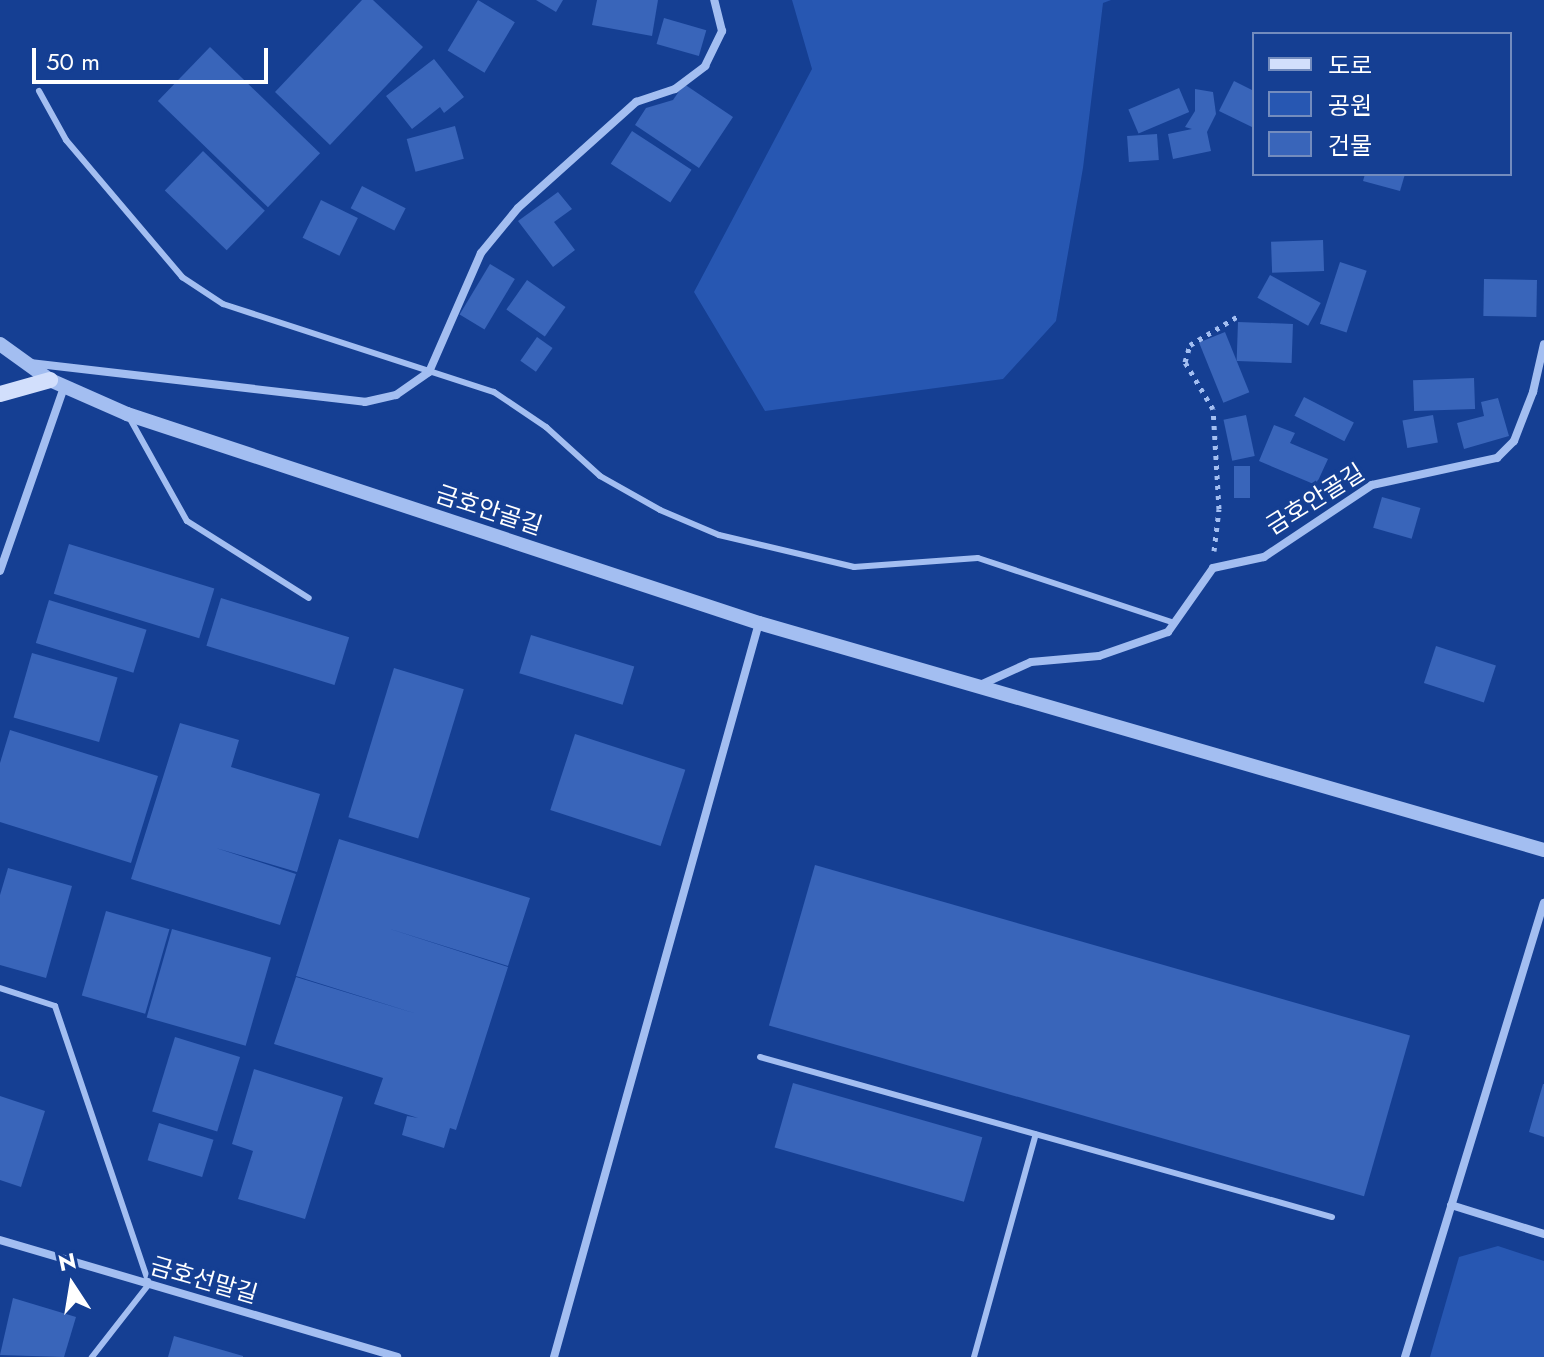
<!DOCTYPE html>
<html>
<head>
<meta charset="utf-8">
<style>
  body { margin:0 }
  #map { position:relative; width:1544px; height:1357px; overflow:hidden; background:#153f93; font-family:Jost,"Noto Sans KR",sans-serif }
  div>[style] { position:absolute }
  .green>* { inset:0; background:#2757b2 }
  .building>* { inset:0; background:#3965ba; transform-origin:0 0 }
  .path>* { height:5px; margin-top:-2.5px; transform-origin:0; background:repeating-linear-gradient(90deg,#a3bef1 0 4px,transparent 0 10px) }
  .service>* { height:6px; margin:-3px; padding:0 3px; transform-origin:3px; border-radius:3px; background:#a3bef1 }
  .minor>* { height:8px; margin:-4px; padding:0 4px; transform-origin:4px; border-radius:4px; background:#a3bef1 }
  .tertiary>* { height:14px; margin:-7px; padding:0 7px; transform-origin:7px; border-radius:7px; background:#a3bef1 }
  .secondary>* { height:16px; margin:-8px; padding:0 8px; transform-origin:8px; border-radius:8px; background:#d2dffc }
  span { translate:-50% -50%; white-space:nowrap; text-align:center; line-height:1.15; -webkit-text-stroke:7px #153f93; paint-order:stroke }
  .street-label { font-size:24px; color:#fff }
  .legend { position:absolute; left:1252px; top:32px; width:260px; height:144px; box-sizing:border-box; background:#153f93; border:2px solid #738cbe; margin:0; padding:10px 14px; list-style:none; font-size:24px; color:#fff }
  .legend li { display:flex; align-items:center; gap:16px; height:40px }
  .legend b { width:40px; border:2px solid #738cbe }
  .north { position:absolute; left:32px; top:1245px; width:80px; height:80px; -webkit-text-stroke:6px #153f93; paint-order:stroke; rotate:348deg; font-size:22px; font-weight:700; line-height:32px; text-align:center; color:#fff }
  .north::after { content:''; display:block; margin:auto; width:28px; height:36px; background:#fff; clip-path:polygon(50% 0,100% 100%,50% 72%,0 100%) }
  .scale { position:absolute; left:32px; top:48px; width:236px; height:36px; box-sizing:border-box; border:4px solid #fff; border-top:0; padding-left:10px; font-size:24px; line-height:28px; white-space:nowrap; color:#fff; -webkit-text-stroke:6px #153f93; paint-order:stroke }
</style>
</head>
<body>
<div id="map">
  <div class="green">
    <div style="clip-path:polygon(792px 0,1111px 0,1103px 3px,1083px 168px,1056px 321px,1003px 379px,765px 411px,694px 292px,812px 69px)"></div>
    <div style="clip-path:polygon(1498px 1246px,1544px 1261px,1544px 1357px,1430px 1357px,1459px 1257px)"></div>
  </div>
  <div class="building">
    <div style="clip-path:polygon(362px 0,373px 0,423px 47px,330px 145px,275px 92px)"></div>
    <div style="left:478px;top:0;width:43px;height:59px;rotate:31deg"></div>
    <div style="clip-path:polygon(536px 0,563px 0,556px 12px)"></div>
    <div style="clip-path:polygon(597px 0,658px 0,652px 36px,592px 25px)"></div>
    <div style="left:664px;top:18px;width:44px;height:27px;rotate:16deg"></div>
    <div style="left:210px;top:47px;width:153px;height:75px;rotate:44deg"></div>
    <div style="clip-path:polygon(434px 59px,464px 97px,444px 113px,440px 107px,412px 129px,386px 96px)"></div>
    <div style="clip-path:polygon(1234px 81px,1254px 91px,1254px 128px,1219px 111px)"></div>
    <div style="clip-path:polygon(684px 84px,733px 117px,699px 168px,635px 125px,646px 108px,673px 100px)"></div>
    <div style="left:1179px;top:88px;width:26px;height:55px;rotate:67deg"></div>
    <div style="clip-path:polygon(1195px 89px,1213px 92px,1216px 114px,1207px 132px,1211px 151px,1173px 159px,1168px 134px,1192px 129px,1185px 127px,1195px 111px)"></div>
    <div style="left:455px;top:126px;width:34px;height:50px;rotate:75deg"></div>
    <div style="left:632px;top:131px;width:71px;height:39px;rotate:33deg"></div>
    <div style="left:1157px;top:134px;width:26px;height:30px;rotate:86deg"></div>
    <div style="left:203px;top:151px;width:86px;height:55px;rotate:44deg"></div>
    <div style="clip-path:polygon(1365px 174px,1405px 174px,1400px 191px,1363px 181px)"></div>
    <div style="left:362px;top:186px;width:49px;height:25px;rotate:27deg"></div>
    <div style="clip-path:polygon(558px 192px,572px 209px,554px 222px,575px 250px,553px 267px,518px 221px)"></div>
    <div style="left:321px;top:200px;width:41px;height:42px;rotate:26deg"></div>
    <div style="left:1323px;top:240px;width:31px;height:52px;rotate:88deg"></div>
    <div style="left:1340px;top:262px;width:28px;height:65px;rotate:18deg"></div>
    <div style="left:490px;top:264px;width:29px;height:59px;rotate:31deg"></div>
    <div style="left:1270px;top:275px;width:58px;height:26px;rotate:29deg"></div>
    <div style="left:1484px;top:279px;width:53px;height:37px;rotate:1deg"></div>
    <div style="left:527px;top:280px;width:47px;height:36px;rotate:35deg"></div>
    <div style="left:1238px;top:322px;width:55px;height:39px;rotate:2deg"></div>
    <div style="left:1225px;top:332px;width:65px;height:28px;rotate:68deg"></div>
    <div style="left:537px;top:337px;width:19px;height:29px;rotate:35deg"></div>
    <div style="left:1474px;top:378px;width:31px;height:61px;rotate:88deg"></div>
    <div style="left:1304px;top:397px;width:56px;height:21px;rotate:27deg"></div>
    <div style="clip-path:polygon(1498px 398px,1509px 436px,1464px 449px,1457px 423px,1484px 416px,1481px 402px)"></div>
    <div style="left:1246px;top:415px;width:42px;height:23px;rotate:78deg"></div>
    <div style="left:1433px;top:415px;width:28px;height:31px;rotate:80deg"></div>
    <div style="clip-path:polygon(1274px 425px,1295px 433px,1290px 443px,1328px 459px,1316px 485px,1259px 461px)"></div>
    <div style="left:1234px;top:466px;width:16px;height:32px"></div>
    <div style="left:1382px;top:497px;width:40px;height:32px;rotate:16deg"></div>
    <div style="left:69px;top:544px;width:152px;height:52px;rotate:17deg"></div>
    <div style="left:221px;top:598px;width:134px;height:50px;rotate:17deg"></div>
    <div style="left:49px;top:600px;width:102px;height:45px;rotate:17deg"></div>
    <div style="left:531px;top:635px;width:108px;height:40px;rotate:17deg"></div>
    <div style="left:1436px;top:646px;width:63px;height:39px;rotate:18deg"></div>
    <div style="left:32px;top:653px;width:89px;height:67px;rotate:16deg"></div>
    <div style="left:394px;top:668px;width:73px;height:156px;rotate:17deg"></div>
    <div style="clip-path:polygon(180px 723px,239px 740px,231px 767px,320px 794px,297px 872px,216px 848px,296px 874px,280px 925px,131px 879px)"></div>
    <div style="clip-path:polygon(10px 730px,158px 776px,131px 863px,0 822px,0 763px)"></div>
    <div style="left:575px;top:734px;width:116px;height:80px;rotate:18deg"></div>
    <div style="clip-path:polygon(339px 839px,530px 898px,508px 966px,387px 928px,508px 967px,456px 1130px,450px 1128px,444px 1148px,402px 1135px,407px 1116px,418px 1118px,374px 1104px,383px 1078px,274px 1044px,296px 977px,417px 1014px,296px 976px)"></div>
    <div style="left:815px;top:865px;width:619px;height:167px;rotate:16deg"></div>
    <div style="clip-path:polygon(8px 868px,72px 886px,46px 978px,0 965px,0 895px)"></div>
    <div style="left:106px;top:911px;width:66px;height:88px;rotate:16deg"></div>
    <div style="left:172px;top:929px;width:103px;height:92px;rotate:16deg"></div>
    <div style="left:175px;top:1037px;width:68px;height:78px;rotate:17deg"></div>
    <div style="clip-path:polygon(254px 1069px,343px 1097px,305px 1219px,238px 1199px,253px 1151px,232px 1144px)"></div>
    <div style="left:793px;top:1083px;width:197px;height:67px;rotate:16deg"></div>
    <div style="clip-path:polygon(1543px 1084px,1544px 1084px,1544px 1137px,1529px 1132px)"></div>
    <div style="clip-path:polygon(0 1096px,45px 1111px,21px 1187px,0 1180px)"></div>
    <div style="left:159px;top:1123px;width:57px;height:39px;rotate:17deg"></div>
    <div style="clip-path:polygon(13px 1298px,76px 1317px,64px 1357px,0 1355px)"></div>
    <div style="clip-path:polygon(174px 1336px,243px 1356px,243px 1357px,168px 1357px)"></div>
  </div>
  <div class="path">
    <div style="left:1214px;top:551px;width:42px;rotate:-83.2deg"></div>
    <div style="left:1219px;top:509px;width:100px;rotate:-93.4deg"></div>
    <div style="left:1213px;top:409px;width:55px;rotate:-120.8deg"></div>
    <div style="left:1185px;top:362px;width:18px;rotate:-74deg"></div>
    <div style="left:1190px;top:345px;width:56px;rotate:-31.1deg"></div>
  </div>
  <div class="service">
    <div style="left:39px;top:91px;width:56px;rotate:61.1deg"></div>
    <div style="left:66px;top:140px;width:180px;rotate:49.7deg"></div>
    <div style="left:182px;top:277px;width:49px;rotate:33.4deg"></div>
    <div style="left:223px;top:304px;width:285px;rotate:18deg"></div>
    <div style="left:494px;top:392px;width:63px;rotate:33.9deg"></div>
    <div style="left:546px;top:427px;width:73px;rotate:42.2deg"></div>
    <div style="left:600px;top:476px;width:69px;rotate:29.5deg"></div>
    <div style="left:660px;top:510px;width:64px;rotate:23deg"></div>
    <div style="left:719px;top:535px;width:139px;rotate:13.3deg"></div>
    <div style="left:854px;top:567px;width:124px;rotate:-4.2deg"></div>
    <div style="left:978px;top:558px;width:207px;rotate:18.3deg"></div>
    <div style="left:129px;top:417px;width:119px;rotate:60.9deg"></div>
    <div style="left:187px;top:521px;width:144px;rotate:32.3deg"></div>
    <div style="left:0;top:988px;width:58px;rotate:18.1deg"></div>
    <div style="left:55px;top:1006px;width:293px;rotate:71.3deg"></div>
    <div style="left:149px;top:1284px;width:93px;rotate:128deg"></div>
    <div style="left:760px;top:1057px;width:594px;rotate:15.63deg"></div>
    <div style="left:974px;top:1357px;width:231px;rotate:-74.5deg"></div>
  </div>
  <div class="minor">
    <div style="left:30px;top:363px;width:337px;rotate:6.6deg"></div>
    <div style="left:365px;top:402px;width:32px;rotate:-13deg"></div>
    <div style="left:396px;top:395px;width:40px;rotate:-34.9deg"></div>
    <div style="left:429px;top:372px;width:130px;rotate:-66.4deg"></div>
    <div style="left:481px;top:253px;width:58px;rotate:-50.6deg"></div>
    <div style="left:518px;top:208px;width:159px;rotate:-41.9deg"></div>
    <div style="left:636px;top:102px;width:41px;rotate:-18.4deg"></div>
    <div style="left:675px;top:89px;width:38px;rotate:-37deg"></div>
    <div style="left:705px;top:66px;width:39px;rotate:-64deg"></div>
    <div style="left:722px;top:31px;width:32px;rotate:-104deg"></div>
    <div style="left:0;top:571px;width:195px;rotate:-70.8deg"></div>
    <div style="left:978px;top:686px;width:58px;rotate:-24.4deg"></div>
    <div style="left:1031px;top:662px;width:68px;rotate:-5deg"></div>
    <div style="left:1099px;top:656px;width:73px;rotate:-19.2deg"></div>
    <div style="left:1168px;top:632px;width:78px;rotate:-54.9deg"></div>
    <div style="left:1213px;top:568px;width:52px;rotate:-12.2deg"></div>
    <div style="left:1264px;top:557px;width:130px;rotate:-33.7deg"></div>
    <div style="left:1372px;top:485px;width:128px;rotate:-12.2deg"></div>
    <div style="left:1497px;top:458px;width:24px;rotate:-45deg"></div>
    <div style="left:1514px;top:441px;width:53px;rotate:-68.8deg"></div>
    <div style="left:1533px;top:392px;width:49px;rotate:-77.1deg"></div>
    <div style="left:1451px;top:1205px;width:97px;rotate:17.3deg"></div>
    <div style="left:0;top:1240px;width:414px;rotate:16.4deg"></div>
    <div style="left:554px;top:1357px;width:762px;rotate:-74.4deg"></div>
    <div style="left:1405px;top:1357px;width:475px;rotate:-73deg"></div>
  </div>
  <div class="tertiary">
    <div style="left:0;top:344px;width:62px;rotate:35.8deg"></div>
    <div style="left:50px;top:380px;width:84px;rotate:23.8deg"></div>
    <div style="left:127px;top:414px;width:666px;rotate:18.3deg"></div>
    <div style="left:759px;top:623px;width:817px;rotate:16.13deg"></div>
  </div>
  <div class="secondary">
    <div style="left:0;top:394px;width:52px;rotate:-15.6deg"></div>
  </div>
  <div class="street-label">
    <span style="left:1315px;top:499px;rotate:-32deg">금호안골길</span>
    <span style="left:489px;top:510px;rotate:18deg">금호안골길</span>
    <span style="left:204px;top:1280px;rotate:16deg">금호선말길</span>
  </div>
  <ul class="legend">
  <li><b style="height:10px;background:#d2dffc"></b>도로</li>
  <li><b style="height:22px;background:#2757b2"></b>공원</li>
  <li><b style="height:22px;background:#3965ba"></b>건물</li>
  </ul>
  <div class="north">N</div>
  <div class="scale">50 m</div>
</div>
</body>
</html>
